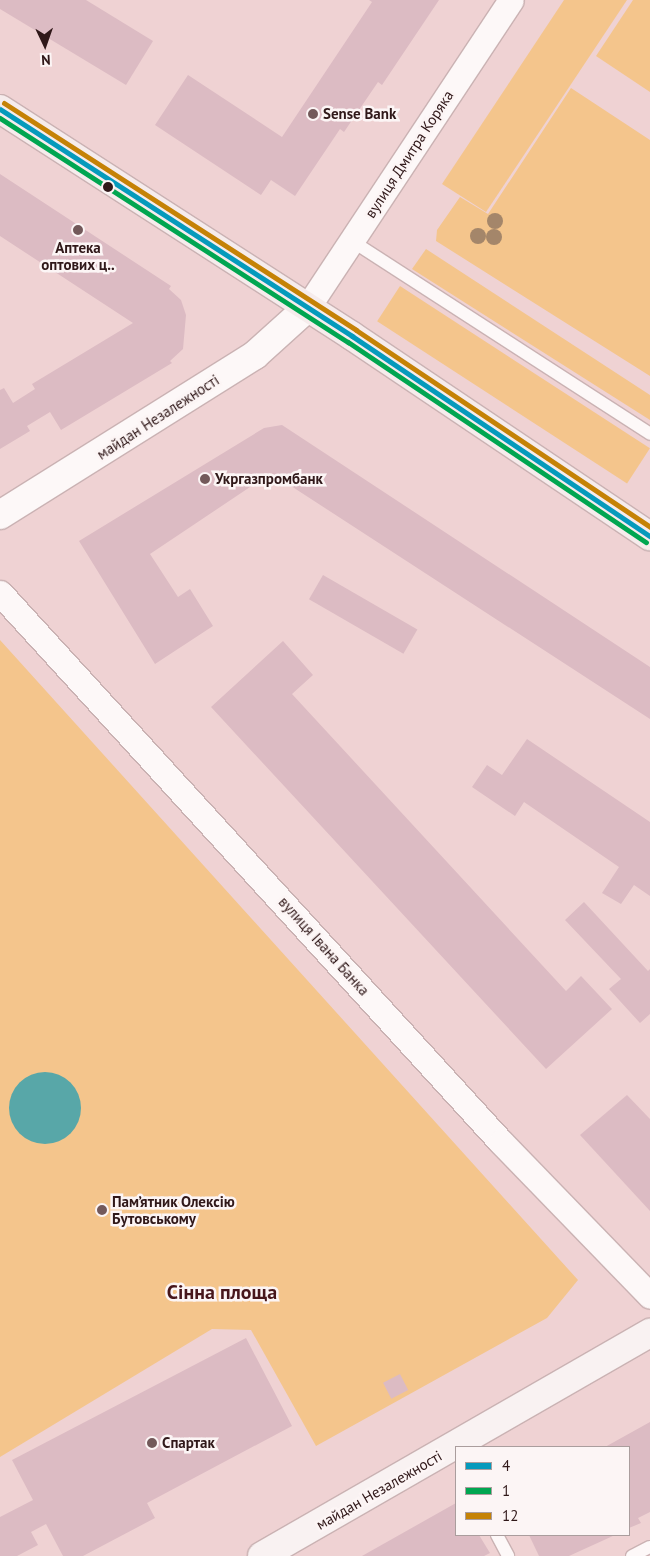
<!DOCTYPE html>
<html>
<head>
<meta charset="utf-8">
<style>
  body { margin:0 }
  #map { position:relative; width:650px; height:1556px; overflow:hidden; background:#efd2d3; font-family:"PT Sans",sans-serif }
  div>[style] { position:absolute }
  .green>* { inset:0; background:#f4c58c; transform-origin:0 0 }
  .water>* { inset:0; background:#58a7a8 }
  .round { border-radius:50% }
  .building>* { inset:0; background:#dcbbc3; transform-origin:0 0 }
  .roads { filter:drop-shadow(1px 0 #cab2b3) drop-shadow(-1px 0 #cab2b3) drop-shadow(0 1px #cab2b3) drop-shadow(0 -1px #cab2b3) }
  .service>* { height:12px; margin:-6px; padding:0 6px; transform-origin:6px; border-radius:6px; background:#fdf8f8 }
  .minor>* { height:25px; margin:-12.5px; padding:0 12.5px; transform-origin:12.5px; border-radius:12.5px; background:#fdf8f8 }
  .tertiary>* { height:28px; margin:-14px; padding:0 14px; transform-origin:14px; border-radius:14px; background:#fdf8f8 }
  .secondary>* { height:28px; margin:-14px; padding:0 14px; transform-origin:14px; border-radius:14px; background:#f9f2f2 }
  .primary>* { height:28px; margin:-14px; padding:0 14px; transform-origin:14px; border-radius:14px; background:#f6ecec }
  .bus-1>* { height:5px; margin:-2.5px; padding:0 2.5px; transform-origin:2.5px; border-radius:2.5px; background:#059abc }
  .bus-2>* { height:5px; margin:-2.5px; padding:0 2.5px; transform-origin:2.5px; border-radius:2.5px; background:#00a651 }
  .bus-3>* { height:5px; margin:-2.5px; padding:0 2.5px; transform-origin:2.5px; border-radius:2.5px; background:#c58206 }
  .trees>* { width:16px; height:16px; margin:-8px; border-radius:50%; background:#a4866a }
  .dots>* { width:14px; height:14px; translate:-50% -50%; box-sizing:border-box; border:2px solid #fcf5f5; border-radius:50% }
  span { translate:-50% -50%; white-space:nowrap; text-align:center; line-height:1.15; -webkit-text-stroke:5px #fcf5f5; paint-order:stroke }
  .poi-label { font-size:15px; color:#301819; font-weight:700 }
  .left { translate:0 -50%; text-align:left }
  .street-label { font-size:15px; color:#301819 }
  .district-label { font-size:20px; color:#47161b; font-weight:700 }
  .legend { position:absolute; left:455px; top:1446px; width:175px; height:90px; box-sizing:border-box; background:#fcf5f5; border:1px solid #aa9d9d; margin:0; padding:6px 9px; list-style:none; font-size:15px; color:#301819 }
  .legend li { display:flex; align-items:center; gap:10px; height:25px }
  .legend b { width:25px; border:1px solid #aa9d9d }
  .north { position:absolute; left:20px; top:20px; width:50px; height:50px; -webkit-text-stroke:4px #fcf5f5; paint-order:stroke; rotate:177deg; font-size:14px; font-weight:700; line-height:20px; text-align:center; color:#301819 }
  .north::after { content:''; display:block; margin:auto; width:18px; height:22px; background:#301819; clip-path:polygon(50% 0,100% 100%,50% 72%,0 100%) }
</style>
</head>
<body>
<div id="map">
  <div class="green">
    <div style="clip-path:polygon(564px 0,627px 0,486px 212px,442px 184px)"></div>
    <div style="clip-path:polygon(633px 0,650px 0,650px 92px,596px 56px)"></div>
    <div style="clip-path:polygon(571px 88px,650px 140px,650px 376px,436px 241px,437px 230px,460px 197px,488px 214px)"></div>
    <div style="clip-path:polygon(426px 249px,650px 395px,650px 420px,412px 269px)"></div>
    <div style="left:400px;top:286px;width:298px;height:42px;rotate:33deg"></div>
    <div style="clip-path:polygon(0 640px,578px 1280px,547px 1318px,316px 1446px,251px 1330px,212px 1329px,0 1457px)"></div>
  </div>
  <div class="water">
    <div class="round" style="left:9px;top:1072px;width:72px;height:72px"></div>
  </div>
  <div class="building">
    <div style="clip-path:polygon(0 0,86px 0,153px 41px,126px 85px,0 9px)"></div>
    <div style="clip-path:polygon(369px 0,439px 0,382px 85px,378px 82px,344px 132px,340px 129px,295px 196px,271px 180px,261px 195px,155px 125px,188px 75px,282px 137px,372px 2px)"></div>
    <div style="clip-path:polygon(0 174px,171px 286px,169px 289px,181px 300px,186px 315px,183px 349px,170px 361px,172px 363px,61px 430px,50px 412px,27px 426px,30px 431px,0 449px,0 390px,4px 388px,13px 403px,35px 389px,32px 384px,133px 323px,0 236px)"></div>
    <div style="clip-path:polygon(282px 425px,650px 667px,650px 719px,271px 473px,150px 554px,178px 597px,190px 589px,213px 626px,155px 664px,79px 541px,264px 428px)"></div>
    <div style="left:323px;top:575px;width:109px;height:28px;rotate:30deg"></div>
    <div style="clip-path:polygon(283px 641px,313px 675px,292px 694px,566px 991px,581px 976px,612px 1009px,546px 1069px,211px 707px)"></div>
    <div style="clip-path:polygon(527px 739px,650px 822px,650px 896px,634px 885px,621px 904px,602px 893px,619px 867px,524px 802px,515px 816px,472px 787px,487px 765px,502px 775px)"></div>
    <div style="clip-path:polygon(584px 902px,648px 971px,650px 969px,650px 1014px,640px 1023px,609px 989px,621px 979px,565px 920px)"></div>
    <div style="clip-path:polygon(627px 1095px,650px 1119px,650px 1211px,580px 1135px)"></div>
    <div style="clip-path:polygon(246px 1338px,292px 1426px,147px 1503px,155px 1518px,83px 1556px,63px 1556px,46px 1524px,31px 1532px,38px 1545px,17px 1556px,0 1556px,0 1517px,33px 1500px,12px 1460px)"></div>
    <div style="left:400px;top:1374px;width:18px;height:19px;rotate:63deg"></div>
    <div style="clip-path:polygon(650px 1422px,650px 1512px,638px 1518px,641px 1523px,629px 1528px,629px 1447px,605px 1447px)"></div>
    <div style="clip-path:polygon(456px 1503px,456px 1535px,479px 1535px,490px 1553px,484px 1556px,362px 1556px)"></div>
    <div style="clip-path:polygon(529px 1535px,615px 1535px,569px 1556px,539px 1556px)"></div>
  </div>
  <div class="roads">
    <div class="service">
      <div style="left:352px;top:241px;width:355px;rotate:32.9deg"></div>
      <div style="left:497px;top:1535px;width:24px;rotate:62deg"></div>
      <div style="left:632px;top:1556px;width:20px;rotate:-27deg"></div>
    </div>
    <div class="minor">
      <div style="left:307px;top:308px;width:369px;rotate:-56.5deg"></div>
      <div style="left:0;top:593px;width:743px;rotate:47.62deg"></div>
      <div style="left:501px;top:1142px;width:214px;rotate:45.9deg"></div>
    </div>
    <div class="tertiary">
      <div style="left:0;top:515px;width:301px;rotate:-32.1deg"></div>
      <div style="left:255px;top:355px;width:70px;rotate:-42.1deg"></div>
    </div>
    <div class="secondary">
      <div style="left:262px;top:1556px;width:448px;rotate:-29.9deg"></div>
    </div>
    <div class="primary">
      <div style="left:0;top:109px;width:419px;rotate:32.8deg"></div>
      <div style="left:352px;top:336px;width:359px;rotate:33.9deg"></div>
    </div>
  </div>
  <div class="bus-1">
    <div style="left:0;top:109px;width:419px;rotate:32.8deg"></div>
    <div style="left:352px;top:336px;width:359px;rotate:33.9deg"></div>
  </div>
  <div class="bus-2">
    <div style="left:0;top:118px;width:414px;rotate:32.8deg"></div>
    <div style="left:348px;top:342px;width:359px;rotate:33.9deg"></div>
  </div>
  <div class="bus-3">
    <div style="left:4px;top:103px;width:419px;rotate:32.8deg"></div>
    <div style="left:356px;top:330px;width:354px;rotate:33.8deg"></div>
  </div>
  <div class="trees">
    <div style="left:495px;top:221px"></div>
    <div style="left:478px;top:236px"></div>
    <div style="left:494px;top:237px"></div>
  </div>
  <div class="dots">
    <div style="left:313px;top:114px;background:#73595a"></div>
    <div style="left:108px;top:187px;background:#301819"></div>
    <div style="left:78px;top:230px;background:#73595a"></div>
    <div style="left:205px;top:479px;background:#73595a"></div>
    <div style="left:102px;top:1210px;background:#73595a"></div>
    <div style="left:152px;top:1443px;background:#73595a"></div>
  </div>
  <div class="poi-label">
    <span class="left" style="left:323px;top:114px">Sense Bank</span>
    <span style="left:78px;top:256px">Аптека<br>оптових ц..</span>
    <span class="left" style="left:215px;top:479px">Укргазпромбанк</span>
    <span class="left" style="left:112px;top:1210px">Пам’ятник Олексію<br>Бутовському</span>
    <span class="left" style="left:162px;top:1443px">Спартак</span>
  </div>
  <div class="street-label">
    <span style="left:409px;top:154px;rotate:-57deg">вулиця Дмитра Коряка</span>
    <span style="left:158px;top:417px;rotate:-33deg">майдан Незалежності</span>
    <span style="left:324px;top:946px;rotate:48deg">вулиця Івана Банка</span>
    <span style="left:379px;top:1490px;rotate:-30deg">майдан Незалежності</span>
  </div>
  <div class="district-label">
    <span style="left:222px;top:1292px">Сінна площа</span>
  </div>
  <ul class="legend">
  <li><b style="height:6px;background:#059abc"></b>4</li>
  <li><b style="height:6px;background:#00a651"></b>1</li>
  <li><b style="height:6px;background:#c58206"></b>12</li>
  </ul>
  <div class="north">N</div>
</div>
</body>
</html>
